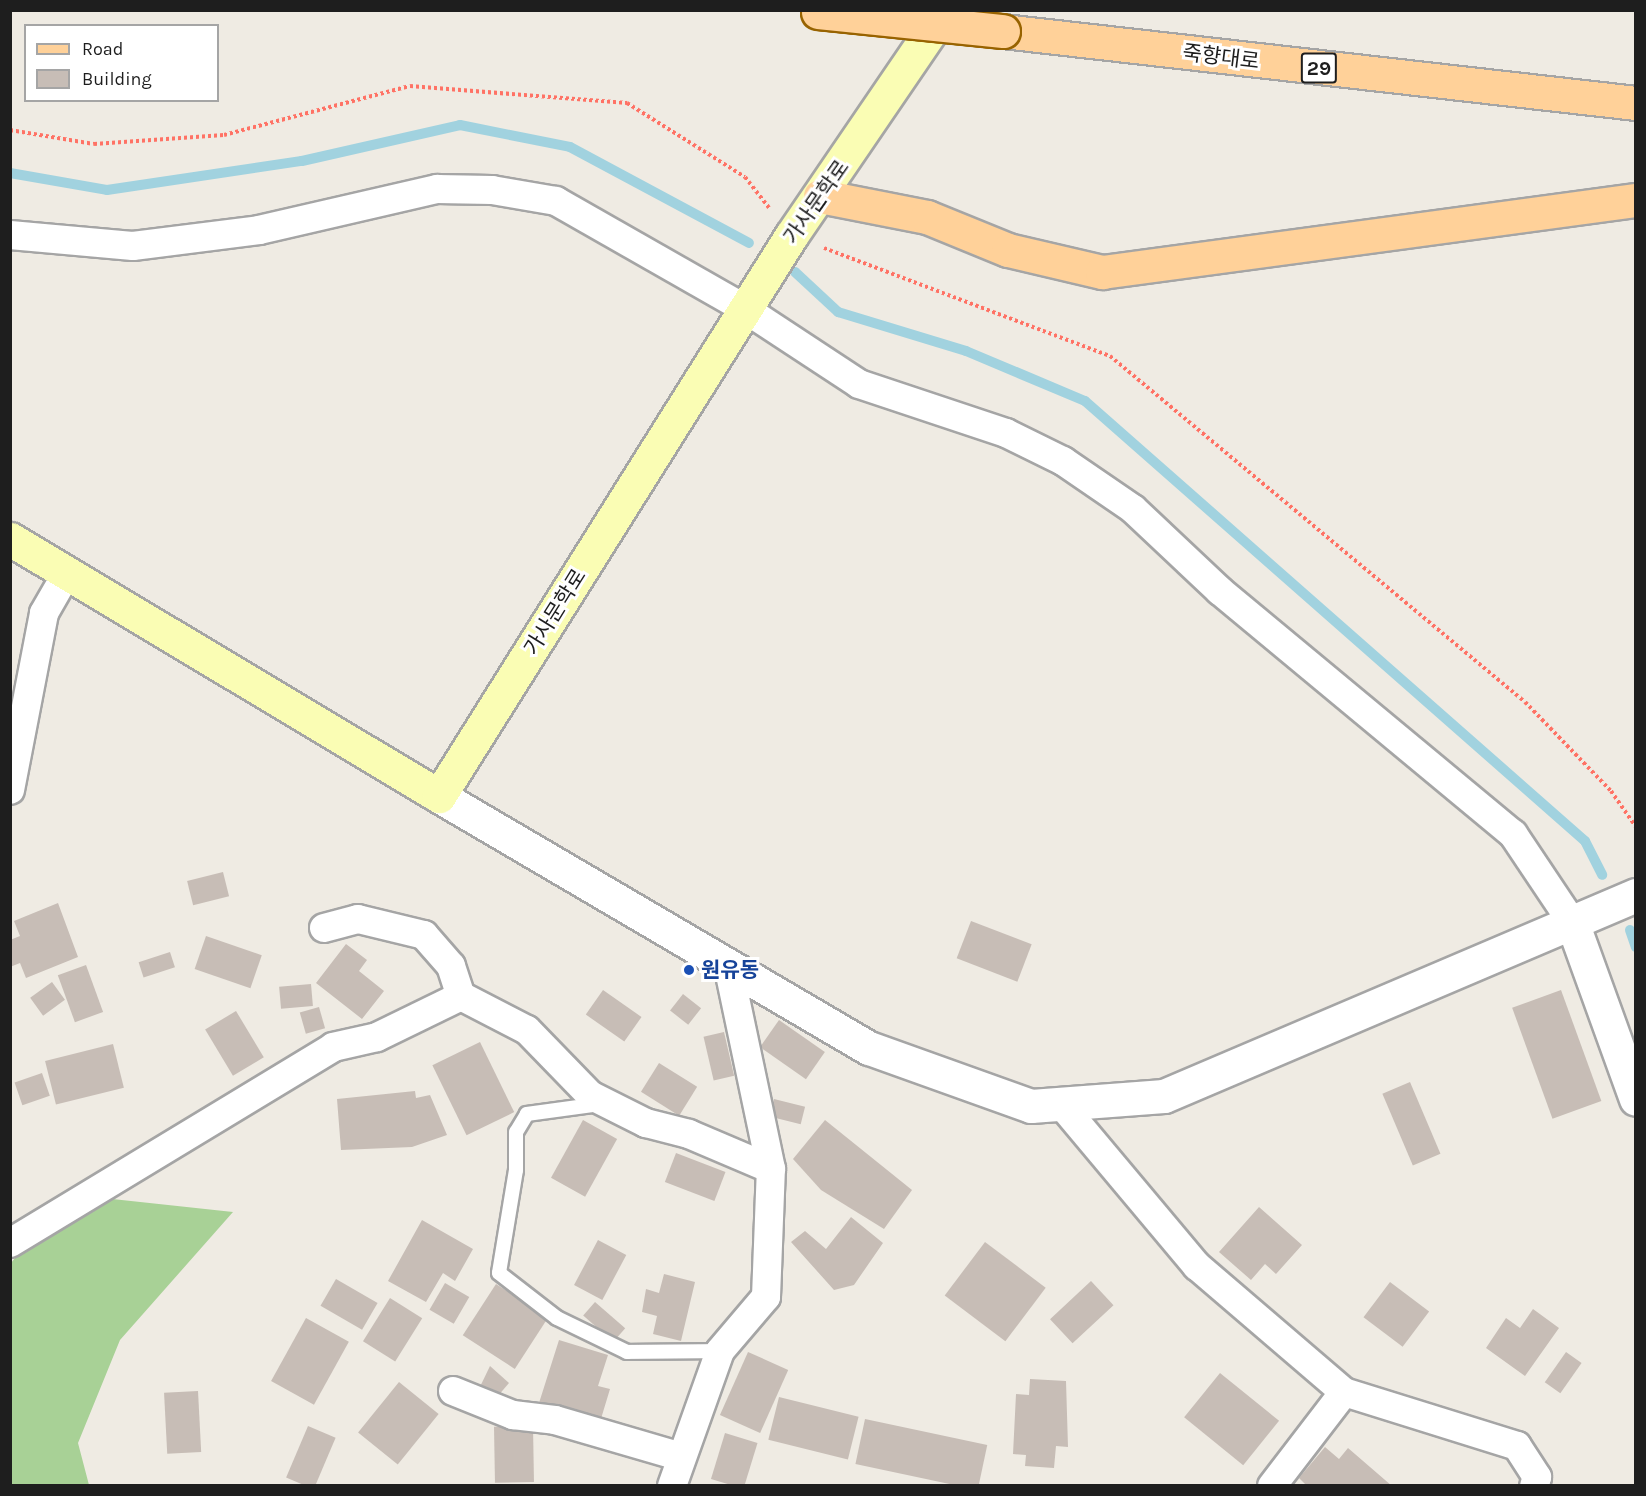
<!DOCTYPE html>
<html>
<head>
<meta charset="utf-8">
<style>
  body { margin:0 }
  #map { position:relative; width:1646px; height:1496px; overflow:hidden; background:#efebe3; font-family:Karla,"Noto Sans KR",sans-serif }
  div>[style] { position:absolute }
  .forest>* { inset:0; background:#a8d196 }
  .stream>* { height:10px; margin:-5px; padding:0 5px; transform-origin:5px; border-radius:5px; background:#a1d2df }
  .building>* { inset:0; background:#c7bdb6; transform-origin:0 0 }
  .path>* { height:4px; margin-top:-2px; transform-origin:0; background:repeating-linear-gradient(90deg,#ff7265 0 3px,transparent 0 6px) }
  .roads { filter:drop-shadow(2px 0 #a5a5a5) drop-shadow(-2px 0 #a5a5a5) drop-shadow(0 2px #a5a5a5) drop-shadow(0 -2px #a5a5a5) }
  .service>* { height:14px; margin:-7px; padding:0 7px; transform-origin:7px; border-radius:7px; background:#fff }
  .minor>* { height:28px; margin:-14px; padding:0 14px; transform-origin:14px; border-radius:14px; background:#fff }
  .tertiary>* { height:33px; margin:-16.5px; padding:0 16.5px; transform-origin:16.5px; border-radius:16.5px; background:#fff }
  .secondary>* { height:33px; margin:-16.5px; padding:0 16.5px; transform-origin:16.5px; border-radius:16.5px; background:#fafdb4 }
  .primary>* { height:33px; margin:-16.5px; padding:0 16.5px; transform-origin:16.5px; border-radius:16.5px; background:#ffd199 }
  .bridges { filter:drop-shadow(2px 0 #986300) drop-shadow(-2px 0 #986300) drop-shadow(0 2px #986300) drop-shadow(0 -2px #986300) }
  .primary-bridge>* { height:33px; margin:-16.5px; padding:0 16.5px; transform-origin:16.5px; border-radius:16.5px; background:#ffd199 }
  .dots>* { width:16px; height:16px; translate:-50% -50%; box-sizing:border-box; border:3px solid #fff; border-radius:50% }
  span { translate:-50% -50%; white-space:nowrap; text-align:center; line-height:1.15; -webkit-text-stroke:6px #fff; paint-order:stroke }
  .shield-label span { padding:2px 4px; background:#fff; border:2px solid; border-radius:4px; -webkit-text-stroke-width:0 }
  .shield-label { font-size:20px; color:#1e1e1e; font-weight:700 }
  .street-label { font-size:21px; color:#1e1e1e }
  .transit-label { font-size:21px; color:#164399; font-weight:700 }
  .left { translate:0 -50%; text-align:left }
  .frame { position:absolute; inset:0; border:12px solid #1e1e1e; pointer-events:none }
  .legend { position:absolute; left:24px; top:24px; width:195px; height:78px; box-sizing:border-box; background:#fff; border:2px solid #a5a5a5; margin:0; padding:8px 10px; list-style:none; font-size:18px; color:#1e1e1e }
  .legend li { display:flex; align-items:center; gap:12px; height:30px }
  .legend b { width:30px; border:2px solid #a5a5a5 }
</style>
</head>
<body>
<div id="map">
  <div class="forest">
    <div style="clip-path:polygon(66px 1194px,233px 1212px,120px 1340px,78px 1443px,89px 1485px,11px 1486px,11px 1263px)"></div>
  </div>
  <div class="stream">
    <div style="left:10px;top:173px;width:98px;rotate:9.9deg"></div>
    <div style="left:107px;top:190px;width:197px;rotate:-8.5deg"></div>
    <div style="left:302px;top:161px;width:162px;rotate:-12.8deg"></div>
    <div style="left:460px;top:125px;width:112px;rotate:11.3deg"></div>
    <div style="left:570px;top:147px;width:203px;rotate:28.2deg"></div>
    <div style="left:795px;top:272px;width:59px;rotate:42.9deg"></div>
    <div style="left:838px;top:312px;width:134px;rotate:16.9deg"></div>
    <div style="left:966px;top:351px;width:129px;rotate:22.8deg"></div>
    <div style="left:1085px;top:401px;width:666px;rotate:41.35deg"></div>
    <div style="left:1585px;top:841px;width:38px;rotate:63deg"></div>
    <div style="left:1630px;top:930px;width:18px;rotate:71deg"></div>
  </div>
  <div class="building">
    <div style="left:223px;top:872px;width:25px;height:37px;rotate:76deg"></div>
    <div style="clip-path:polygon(58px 903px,78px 957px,26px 978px,20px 963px,10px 967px,10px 940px,20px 936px,14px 921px)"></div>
    <div style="left:971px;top:921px;width:65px;height:40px;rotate:21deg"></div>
    <div style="left:206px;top:936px;width:59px;height:35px;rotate:19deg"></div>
    <div style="clip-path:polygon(346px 944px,367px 960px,359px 971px,384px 991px,362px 1019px,316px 983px)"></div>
    <div style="left:170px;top:952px;width:16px;height:33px;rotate:72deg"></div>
    <div style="left:86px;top:965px;width:50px;height:30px;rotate:70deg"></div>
    <div style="left:52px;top:982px;width:22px;height:27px;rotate:54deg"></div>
    <div style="left:311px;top:984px;width:22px;height:32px;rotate:85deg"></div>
    <div style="left:603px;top:990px;width:47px;height:30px;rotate:35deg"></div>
    <div style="left:1561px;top:990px;width:118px;height:52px;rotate:70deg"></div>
    <div style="left:683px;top:994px;width:23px;height:21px;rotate:38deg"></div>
    <div style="left:319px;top:1007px;width:22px;height:20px;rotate:74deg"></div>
    <div style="left:236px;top:1011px;width:54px;height:36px;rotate:59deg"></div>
    <div style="left:779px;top:1020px;width:56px;height:33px;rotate:35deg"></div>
    <div style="left:724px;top:1032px;width:45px;height:21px;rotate:77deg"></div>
    <div style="left:480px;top:1042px;width:78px;height:53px;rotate:64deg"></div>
    <div style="left:113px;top:1044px;width:45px;height:70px;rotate:76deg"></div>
    <div style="left:659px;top:1063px;width:45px;height:34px;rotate:32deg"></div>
    <div style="left:42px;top:1073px;width:24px;height:29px;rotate:71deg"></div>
    <div style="left:1410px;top:1082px;width:78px;height:30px;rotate:67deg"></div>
    <div style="clip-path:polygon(415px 1091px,416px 1098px,430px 1095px,447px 1135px,412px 1147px,341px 1150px,337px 1099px)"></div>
    <div style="left:774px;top:1099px;width:32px;height:18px;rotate:14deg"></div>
    <div style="left:583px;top:1120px;width:39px;height:66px;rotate:29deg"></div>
    <div style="clip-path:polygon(825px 1120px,912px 1190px,884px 1229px,821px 1190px,793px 1159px)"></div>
    <div style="left:676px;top:1153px;width:53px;height:31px;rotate:21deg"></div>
    <div style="clip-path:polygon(1259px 1207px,1302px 1245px,1276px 1274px,1265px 1264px,1251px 1280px,1219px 1252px)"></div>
    <div style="clip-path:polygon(851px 1217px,883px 1243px,854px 1285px,834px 1290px,791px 1242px,805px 1231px,826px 1249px)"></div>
    <div style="clip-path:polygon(422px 1220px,473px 1249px,455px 1281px,443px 1273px,426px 1302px,388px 1281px)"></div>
    <div style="left:598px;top:1240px;width:32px;height:51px;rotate:28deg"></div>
    <div style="left:985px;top:1242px;width:76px;height:67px;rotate:37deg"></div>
    <div style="clip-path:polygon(664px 1274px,695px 1282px,681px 1341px,653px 1334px,657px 1316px,642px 1312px,646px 1289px,659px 1293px)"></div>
    <div style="left:336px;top:1279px;width:48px;height:31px;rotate:30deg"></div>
    <div style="left:1091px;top:1281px;width:33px;height:56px;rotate:47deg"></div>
    <div style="left:1390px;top:1282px;width:49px;height:44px;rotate:37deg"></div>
    <div style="left:445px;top:1283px;width:28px;height:31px;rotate:30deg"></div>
    <div style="left:496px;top:1284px;width:62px;height:61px;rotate:33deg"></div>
    <div style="left:390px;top:1298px;width:38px;height:51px;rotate:32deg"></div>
    <div style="left:595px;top:1302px;width:40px;height:18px;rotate:41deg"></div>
    <div style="clip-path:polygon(1533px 1309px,1559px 1328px,1525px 1376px,1486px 1348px,1506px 1318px,1520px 1328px)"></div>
    <div style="left:306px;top:1318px;width:49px;height:72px;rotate:29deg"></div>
    <div style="clip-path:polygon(559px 1340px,608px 1355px,598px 1386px,610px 1389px,600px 1422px,539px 1403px)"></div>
    <div style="left:748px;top:1352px;width:44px;height:69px;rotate:24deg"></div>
    <div style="left:1566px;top:1352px;width:19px;height:37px;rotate:35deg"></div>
    <div style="clip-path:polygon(490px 1366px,509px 1383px,497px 1397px,477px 1393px)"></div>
    <div style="left:1220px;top:1373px;width:76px;height:57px;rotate:39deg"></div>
    <div style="clip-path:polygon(1030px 1379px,1066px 1381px,1068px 1447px,1056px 1446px,1054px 1468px,1025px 1466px,1026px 1455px,1013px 1454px,1016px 1394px,1029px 1395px)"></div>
    <div style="left:399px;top:1382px;width:51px;height:65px;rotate:39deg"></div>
    <div style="left:198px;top:1391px;width:61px;height:34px;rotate:87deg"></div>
    <div style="left:779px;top:1397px;width:82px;height:44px;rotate:14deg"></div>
    <div style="left:865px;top:1419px;width:125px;height:46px;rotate:12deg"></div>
    <div style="left:308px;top:1426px;width:30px;height:56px;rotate:23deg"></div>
    <div style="left:533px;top:1426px;width:56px;height:39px;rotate:89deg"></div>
    <div style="left:725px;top:1433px;width:34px;height:48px;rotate:17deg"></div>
    <div style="clip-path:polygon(1325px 1447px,1339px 1459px,1348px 1448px,1392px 1486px,1307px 1486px,1299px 1478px)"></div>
  </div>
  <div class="path">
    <div style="left:10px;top:130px;width:85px;rotate:9.5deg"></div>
    <div style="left:94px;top:144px;width:130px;rotate:-4deg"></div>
    <div style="left:224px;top:135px;width:192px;rotate:-14.8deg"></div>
    <div style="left:410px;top:86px;width:218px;rotate:4.5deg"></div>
    <div style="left:627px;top:103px;width:139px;rotate:32.1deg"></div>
    <div style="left:745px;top:177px;width:39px;rotate:52deg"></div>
    <div style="left:824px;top:248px;width:306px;rotate:20.7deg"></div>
    <div style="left:1110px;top:356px;width:540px;rotate:39.82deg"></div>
    <div style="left:1525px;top:702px;width:124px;rotate:46deg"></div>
    <div style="left:1611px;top:791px;width:44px;rotate:55.2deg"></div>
  </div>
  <div class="roads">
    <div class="service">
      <div style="left:600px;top:1104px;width:74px;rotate:172.2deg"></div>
      <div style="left:527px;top:1114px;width:21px;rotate:121deg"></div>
      <div style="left:516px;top:1132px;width:38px;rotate:90deg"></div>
      <div style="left:516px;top:1170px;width:104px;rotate:99.4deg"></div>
      <div style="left:499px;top:1273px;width:73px;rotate:37.8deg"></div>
      <div style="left:557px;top:1318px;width:78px;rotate:25.9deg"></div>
      <div style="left:627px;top:1352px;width:93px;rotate:-0.6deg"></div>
    </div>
    <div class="minor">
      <div style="left:10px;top:235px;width:123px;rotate:5.1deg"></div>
      <div style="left:133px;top:246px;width:127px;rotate:-7.2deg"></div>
      <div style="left:259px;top:230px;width:183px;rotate:-13deg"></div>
      <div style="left:437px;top:189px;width:55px;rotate:1deg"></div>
      <div style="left:492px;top:190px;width:65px;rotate:9.8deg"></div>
      <div style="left:556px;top:201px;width:218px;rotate:29.7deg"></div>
      <div style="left:745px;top:309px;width:136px;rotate:33.3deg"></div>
      <div style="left:859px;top:384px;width:155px;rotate:18.4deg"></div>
      <div style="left:1006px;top:433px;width:64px;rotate:26.2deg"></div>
      <div style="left:1063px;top:461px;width:85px;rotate:34.4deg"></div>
      <div style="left:1133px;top:509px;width:120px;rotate:43.3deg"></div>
      <div style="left:1220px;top:591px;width:381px;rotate:39.7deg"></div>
      <div style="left:1513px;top:834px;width:106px;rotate:56.2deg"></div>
      <div style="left:10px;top:790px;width:180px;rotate:-79.1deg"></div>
      <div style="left:44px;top:613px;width:46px;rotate:-60.1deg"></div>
      <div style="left:324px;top:928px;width:35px;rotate:-15deg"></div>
      <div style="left:358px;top:919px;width:68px;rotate:13.6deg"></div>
      <div style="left:424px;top:935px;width:41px;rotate:48.9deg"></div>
      <div style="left:451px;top:966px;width:32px;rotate:72deg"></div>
      <div style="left:461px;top:996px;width:74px;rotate:27.3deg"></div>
      <div style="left:527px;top:1030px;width:91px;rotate:45.9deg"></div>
      <div style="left:590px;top:1095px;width:63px;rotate:26.6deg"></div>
      <div style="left:646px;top:1123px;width:44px;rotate:14.3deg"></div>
      <div style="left:689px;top:1134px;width:89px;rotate:23.1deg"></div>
      <div style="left:1061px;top:1104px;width:212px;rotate:50deg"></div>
      <div style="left:1197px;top:1266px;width:194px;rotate:40.6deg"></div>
      <div style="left:1344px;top:1392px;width:181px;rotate:17.3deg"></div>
      <div style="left:1517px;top:1446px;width:37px;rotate:57deg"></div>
      <div style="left:1537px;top:1477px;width:9px;rotate:108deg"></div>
      <div style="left:10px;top:1243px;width:378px;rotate:-31.2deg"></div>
      <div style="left:333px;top:1047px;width:45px;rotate:-12.8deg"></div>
      <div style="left:377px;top:1037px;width:93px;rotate:-26deg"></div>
      <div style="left:453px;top:1391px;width:65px;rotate:21.8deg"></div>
      <div style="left:513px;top:1415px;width:42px;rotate:6.8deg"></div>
      <div style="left:555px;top:1420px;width:128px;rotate:16.3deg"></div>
      <div style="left:672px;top:1486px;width:143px;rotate:-70.4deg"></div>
      <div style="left:720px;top:1351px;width:71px;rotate:-49.6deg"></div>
      <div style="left:766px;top:1297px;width:128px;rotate:-87.8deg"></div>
      <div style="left:771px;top:1169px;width:208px;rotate:-101.9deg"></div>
      <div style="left:1272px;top:1486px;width:118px;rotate:-52.5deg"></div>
    </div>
    <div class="tertiary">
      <div style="left:439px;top:796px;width:498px;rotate:30.4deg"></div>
      <div style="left:869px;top:1048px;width:172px;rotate:19.7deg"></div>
      <div style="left:1031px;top:1106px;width:133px;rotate:-4.3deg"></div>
      <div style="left:1164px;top:1096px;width:513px;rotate:-23.07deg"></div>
      <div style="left:1572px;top:922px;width:188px;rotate:70.1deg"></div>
    </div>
    <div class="secondary">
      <div style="left:10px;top:539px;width:500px;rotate:30.92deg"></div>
      <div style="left:439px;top:796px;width:661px;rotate:-57.85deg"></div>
      <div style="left:791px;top:236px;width:273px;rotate:-55.7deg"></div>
    </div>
    <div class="primary">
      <div style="left:1003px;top:31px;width:637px;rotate:6.49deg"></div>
      <div style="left:820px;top:196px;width:109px;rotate:11.1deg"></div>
      <div style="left:927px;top:217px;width:87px;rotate:22.2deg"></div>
      <div style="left:1008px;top:250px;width:97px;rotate:13.2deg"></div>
      <div style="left:1102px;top:272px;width:539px;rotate:-7.68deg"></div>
    </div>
  </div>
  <div class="bridges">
    <div class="primary-bridge">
      <div style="left:818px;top:12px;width:186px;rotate:5.9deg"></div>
    </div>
  </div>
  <div class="dots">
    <div style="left:689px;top:970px;background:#1a4fb4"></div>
  </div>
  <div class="shield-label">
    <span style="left:1319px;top:68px">29</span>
  </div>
  <div class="street-label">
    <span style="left:1221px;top:57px;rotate:7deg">죽향대로</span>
    <span style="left:816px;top:202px;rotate:-55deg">가사문학로</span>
    <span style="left:555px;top:612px;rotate:-58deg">가사문학로</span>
  </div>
  <div class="transit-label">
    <span class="left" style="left:701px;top:970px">원유동</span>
  </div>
  <div class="frame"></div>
  <ul class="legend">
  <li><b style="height:8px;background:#ffd199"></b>Road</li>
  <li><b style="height:16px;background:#c7bdb6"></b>Building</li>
  </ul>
</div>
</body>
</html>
